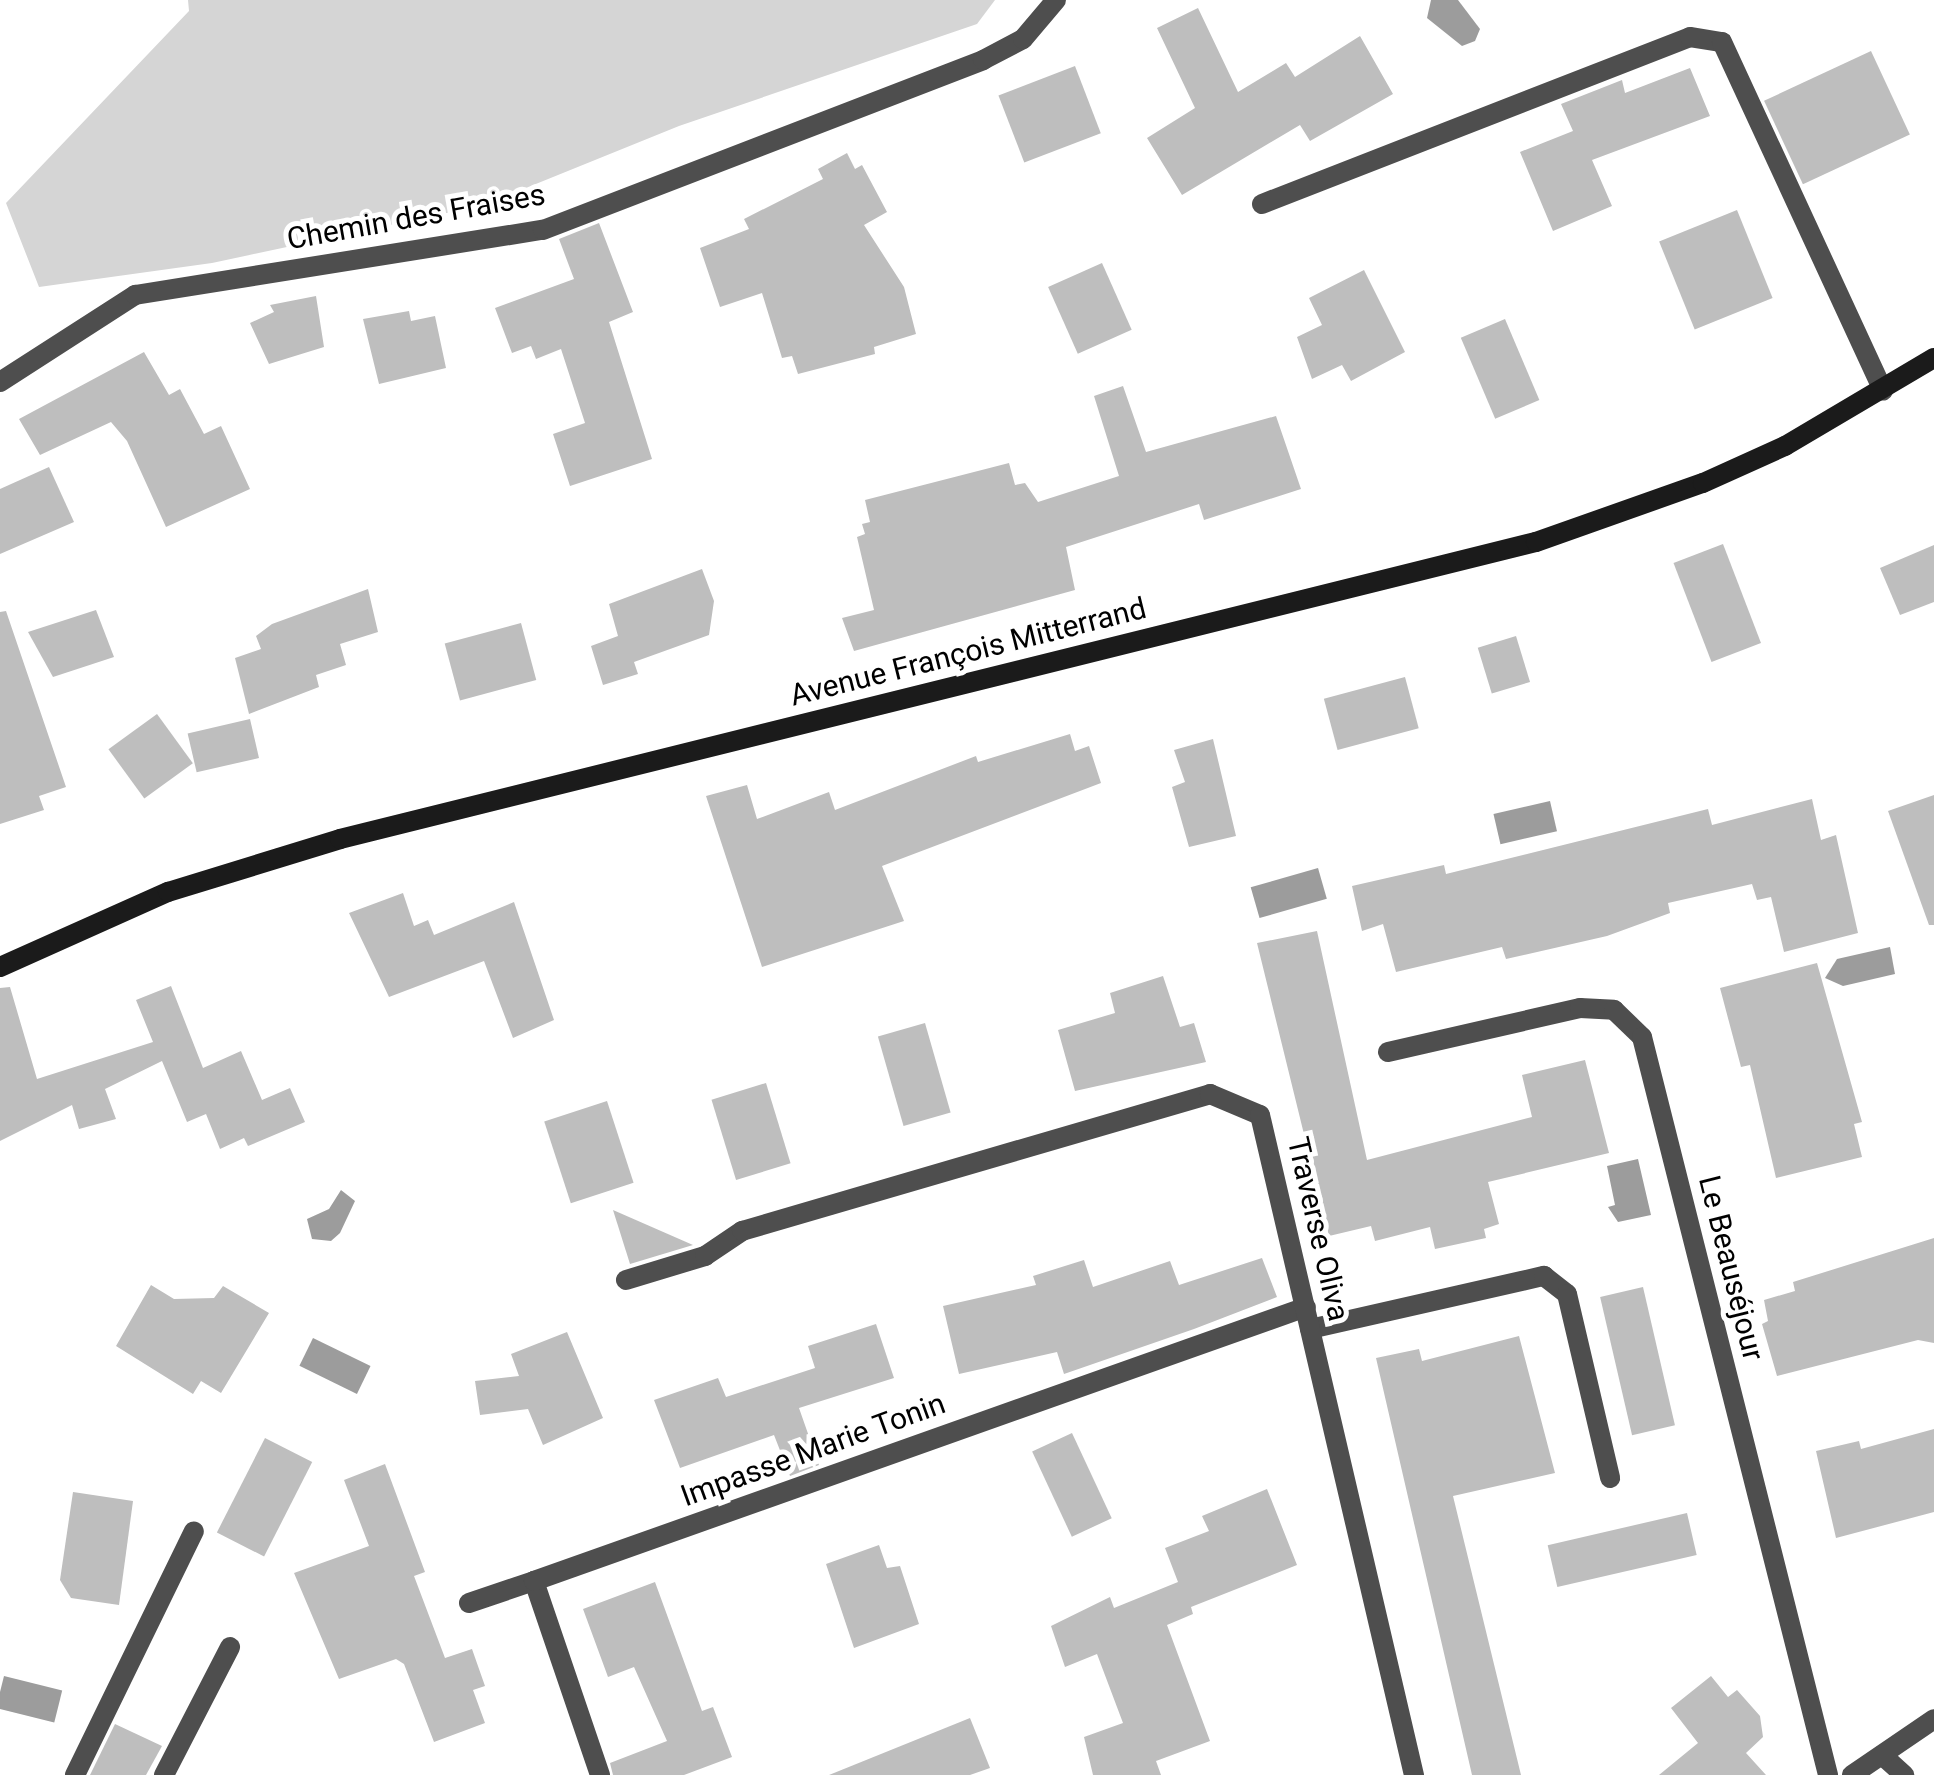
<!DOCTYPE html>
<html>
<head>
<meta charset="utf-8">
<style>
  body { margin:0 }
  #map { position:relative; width:1934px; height:1775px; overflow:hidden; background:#fff; font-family:Roboto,sans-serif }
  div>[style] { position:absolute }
  .green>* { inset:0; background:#d5d5d5 }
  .water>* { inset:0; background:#9c9c9c; transform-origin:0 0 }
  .building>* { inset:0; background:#bebebe; transform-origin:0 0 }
  .service>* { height:20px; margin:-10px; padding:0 10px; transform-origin:10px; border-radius:10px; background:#4e4e4e }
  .minor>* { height:20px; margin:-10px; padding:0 10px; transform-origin:10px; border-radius:10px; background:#4e4e4e }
  .tertiary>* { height:20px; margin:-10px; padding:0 10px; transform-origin:10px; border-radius:10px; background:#4e4e4e }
  .secondary>* { height:20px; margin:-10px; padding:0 10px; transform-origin:10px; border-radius:10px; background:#1b1b1b }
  span { translate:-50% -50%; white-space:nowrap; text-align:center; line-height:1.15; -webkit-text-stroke:10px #fff; paint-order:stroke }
  .street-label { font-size:30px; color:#000 }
</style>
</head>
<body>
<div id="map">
  <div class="green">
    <div style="clip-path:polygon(188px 0,995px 0,977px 24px,679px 126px,484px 205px,212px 263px,39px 287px,6px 203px,189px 11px)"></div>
  </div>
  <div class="water">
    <div style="clip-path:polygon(1431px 0,1458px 0,1480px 29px,1475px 41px,1462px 46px,1427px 18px)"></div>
    <div style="left:1550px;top:801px;width:31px;height:58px;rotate:77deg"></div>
    <div style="left:1318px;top:868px;width:32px;height:70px;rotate:74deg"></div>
    <div style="clip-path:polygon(1890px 947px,1895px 974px,1843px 986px,1825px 978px,1837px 959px)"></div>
    <div style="clip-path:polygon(1638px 1159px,1651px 1215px,1618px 1222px,1608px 1207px,1615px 1205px,1607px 1166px)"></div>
    <div style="clip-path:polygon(341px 1190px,355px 1201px,340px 1233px,331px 1241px,312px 1239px,307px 1219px,329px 1209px)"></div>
    <div style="left:313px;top:1338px;width:64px;height:31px;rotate:26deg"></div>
    <div style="left:4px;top:1676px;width:60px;height:33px;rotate:14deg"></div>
  </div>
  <div class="building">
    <div style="clip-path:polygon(1198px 8px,1238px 92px,1286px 63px,1295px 77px,1360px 36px,1393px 94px,1310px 141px,1300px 125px,1182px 195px,1147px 138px,1195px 108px,1157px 28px)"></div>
    <div style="left:1871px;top:51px;width:92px;height:118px;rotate:65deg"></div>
    <div style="left:1075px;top:66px;width:72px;height:82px;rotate:69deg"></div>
    <div style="clip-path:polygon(1690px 68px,1710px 116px,1592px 160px,1612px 206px,1553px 231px,1520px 152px,1573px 131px,1561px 104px,1622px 80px,1625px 93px)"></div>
    <div style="clip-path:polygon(847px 153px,855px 169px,862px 165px,887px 212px,864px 225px,904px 287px,916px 334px,874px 347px,875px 354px,798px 374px,792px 356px,782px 358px,762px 293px,720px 307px,700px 248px,749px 229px,744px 219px,823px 179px,818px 169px)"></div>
    <div style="left:1737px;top:210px;width:95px;height:84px;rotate:68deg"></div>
    <div style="clip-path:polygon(599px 223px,633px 312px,609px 322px,652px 459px,570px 486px,553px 434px,585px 423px,561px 349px,536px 359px,531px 346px,512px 353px,495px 308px,574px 279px,559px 239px)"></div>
    <div style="left:1102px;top:263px;width:73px;height:59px;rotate:66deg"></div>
    <div style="clip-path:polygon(1364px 270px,1405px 352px,1351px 381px,1342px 365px,1312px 379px,1297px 337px,1322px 325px,1309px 298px)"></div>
    <div style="clip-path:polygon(316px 296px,324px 347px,269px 364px,250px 323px,274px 312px,270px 305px)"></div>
    <div style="clip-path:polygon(409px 311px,411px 321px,435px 316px,446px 368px,379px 384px,363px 319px)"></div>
    <div style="left:1505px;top:319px;width:88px;height:48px;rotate:67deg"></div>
    <div style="clip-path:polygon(144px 352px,169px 395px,180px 389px,204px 434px,221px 426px,250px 489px,166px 527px,127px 441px,111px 422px,40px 455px,19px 419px)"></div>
    <div style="clip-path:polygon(1123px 386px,1146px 452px,1276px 416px,1301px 489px,1204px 520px,1199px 504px,1066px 547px,1075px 590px,854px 651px,842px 618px,874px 610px,857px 537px,865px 534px,862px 524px,870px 522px,865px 500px,1009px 463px,1015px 485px,1025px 483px,1038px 502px,1119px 476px,1094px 396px)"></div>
    <div style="clip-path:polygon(49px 467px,74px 522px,0 554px,0 489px)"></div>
    <div style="left:1723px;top:544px;width:106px;height:53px;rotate:69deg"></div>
    <div style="clip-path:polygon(1934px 545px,1934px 602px,1900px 615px,1880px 568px)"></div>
    <div style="clip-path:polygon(702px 569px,714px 601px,709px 635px,634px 662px,638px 674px,603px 685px,591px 646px,618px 636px,609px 604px)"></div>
    <div style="clip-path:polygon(368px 589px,378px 632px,340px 644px,346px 665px,316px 675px,319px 687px,249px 714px,235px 658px,261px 649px,256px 636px,272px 624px)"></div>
    <div style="clip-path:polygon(96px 610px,114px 657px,53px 677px,28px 632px)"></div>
    <div style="clip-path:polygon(6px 611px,66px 787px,39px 796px,44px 810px,0 824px,0 612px)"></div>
    <div style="left:521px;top:623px;width:59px;height:79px;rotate:75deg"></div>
    <div style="left:1516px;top:636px;width:48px;height:40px;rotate:73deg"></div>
    <div style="left:1405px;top:677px;width:53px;height:84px;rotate:75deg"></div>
    <div style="left:157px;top:714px;width:61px;height:60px;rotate:54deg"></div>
    <div style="left:250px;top:719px;width:40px;height:64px;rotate:77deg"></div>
    <div style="clip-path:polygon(1070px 734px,1075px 751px,1089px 746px,1101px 783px,882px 866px,904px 921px,762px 967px,706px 796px,747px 785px,757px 819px,829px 792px,835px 810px,976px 756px,978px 762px)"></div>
    <div style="clip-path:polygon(1213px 739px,1236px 836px,1189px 847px,1172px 787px,1185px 782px,1174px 750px)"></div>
    <div style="clip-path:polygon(1934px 795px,1934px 925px,1929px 925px,1888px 811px)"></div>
    <div style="clip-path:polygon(1812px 799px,1821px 840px,1836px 835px,1858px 933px,1784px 952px,1771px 897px,1757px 900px,1752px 884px,1668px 903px,1670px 913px,1607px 936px,1506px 959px,1502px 947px,1396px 972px,1383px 924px,1362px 931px,1352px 886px,1444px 865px,1446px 874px,1708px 809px,1712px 825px)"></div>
    <div style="clip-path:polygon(403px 893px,414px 926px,428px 920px,434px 935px,514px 902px,554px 1020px,513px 1038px,484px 961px,389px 997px,349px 913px)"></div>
    <div style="clip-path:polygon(1317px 931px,1367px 1160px,1532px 1117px,1522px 1075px,1585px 1060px,1609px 1153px,1488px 1182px,1499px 1224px,1484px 1229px,1486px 1238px,1435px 1249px,1430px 1227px,1375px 1241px,1371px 1226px,1329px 1236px,1257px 943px)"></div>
    <div style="clip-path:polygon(1817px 963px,1862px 1122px,1854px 1124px,1862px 1157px,1776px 1178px,1750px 1065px,1741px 1067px,1720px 988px)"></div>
    <div style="clip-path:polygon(1163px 976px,1180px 1027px,1194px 1023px,1206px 1062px,1075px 1091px,1058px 1030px,1115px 1013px,1110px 993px)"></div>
    <div style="clip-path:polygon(171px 986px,203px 1068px,241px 1051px,262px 1100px,290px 1088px,305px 1122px,248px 1146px,244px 1138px,220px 1149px,206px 1114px,187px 1122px,162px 1061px,105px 1089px,116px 1119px,79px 1129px,72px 1105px,0 1141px,0 988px,10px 987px,37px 1079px,153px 1042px,136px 1000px)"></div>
    <div style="left:925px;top:1023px;width:93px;height:49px;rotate:74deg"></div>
    <div style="left:766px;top:1083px;width:84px;height:57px;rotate:73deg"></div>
    <div style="left:607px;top:1101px;width:86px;height:66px;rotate:72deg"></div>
    <div style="clip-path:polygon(613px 1210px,693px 1245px,630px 1264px)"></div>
    <div style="clip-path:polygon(1934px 1238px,1934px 1343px,1918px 1340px,1777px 1376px,1762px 1324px,1768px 1321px,1764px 1300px,1795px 1291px,1793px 1282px)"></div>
    <div style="clip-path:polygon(1262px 1258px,1277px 1297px,1194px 1329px,1064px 1374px,1057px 1352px,959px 1374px,943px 1306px,1036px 1285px,1033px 1276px,1084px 1260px,1093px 1287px,1170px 1261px,1179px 1285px)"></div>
    <div style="clip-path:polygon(151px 1285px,174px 1299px,214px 1298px,223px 1286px,269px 1313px,221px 1393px,201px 1381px,193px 1394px,116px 1346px)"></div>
    <div style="left:1643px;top:1287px;width:142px;height:44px;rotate:77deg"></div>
    <div style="clip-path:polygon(876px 1324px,894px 1378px,799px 1408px,819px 1465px,790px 1476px,774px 1435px,680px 1468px,654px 1400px,718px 1378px,726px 1397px,815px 1368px,808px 1346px)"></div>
    <div style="clip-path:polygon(567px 1332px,603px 1418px,543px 1445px,528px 1409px,480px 1415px,475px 1381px,519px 1376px,511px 1354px)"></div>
    <div style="clip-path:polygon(1519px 1336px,1555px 1473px,1453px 1496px,1521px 1775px,1472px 1775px,1376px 1358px,1419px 1349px,1422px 1361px)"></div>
    <div style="clip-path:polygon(1934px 1429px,1934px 1512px,1836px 1538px,1816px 1451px,1859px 1441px,1861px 1449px)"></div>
    <div style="left:1072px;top:1433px;width:94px;height:44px;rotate:65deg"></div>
    <div style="left:265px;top:1438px;width:53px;height:106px;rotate:27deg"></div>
    <div style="clip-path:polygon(385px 1464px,425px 1572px,414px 1576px,445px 1658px,472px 1649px,485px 1686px,473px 1690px,485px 1723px,434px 1742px,404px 1664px,396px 1659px,339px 1679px,294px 1573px,369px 1546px,344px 1480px)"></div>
    <div style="clip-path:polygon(1267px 1489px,1297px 1565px,1191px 1607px,1193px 1614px,1167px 1625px,1210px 1741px,1156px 1761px,1161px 1775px,1093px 1775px,1084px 1737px,1123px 1723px,1097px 1654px,1065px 1667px,1051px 1626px,1110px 1597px,1114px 1608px,1178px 1582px,1165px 1548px,1209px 1531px,1202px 1516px)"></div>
    <div style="clip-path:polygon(73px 1492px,133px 1501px,119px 1605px,71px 1598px,60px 1580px)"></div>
    <div style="left:1687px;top:1513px;width:43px;height:143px;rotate:77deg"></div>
    <div style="clip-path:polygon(879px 1545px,887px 1568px,900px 1566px,919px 1624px,854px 1648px,826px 1564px)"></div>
    <div style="clip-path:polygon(655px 1582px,702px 1711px,713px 1707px,732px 1757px,684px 1775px,613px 1775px,610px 1763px,667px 1741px,634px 1667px,608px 1677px,583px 1609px)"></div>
    <div style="clip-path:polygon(1711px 1676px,1728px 1697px,1737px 1690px,1760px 1716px,1763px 1737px,1746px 1753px,1766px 1775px,1659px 1775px,1698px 1743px,1671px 1708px)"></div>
    <div style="clip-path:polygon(970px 1718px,990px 1768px,970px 1775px,829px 1775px)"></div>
    <div style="clip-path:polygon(115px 1724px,162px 1746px,146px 1775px,90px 1775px)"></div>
  </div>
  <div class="service">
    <div style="left:1262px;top:204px;width:459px;rotate:-21.3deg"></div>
    <div style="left:1690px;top:37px;width:32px;rotate:9deg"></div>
    <div style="left:1722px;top:42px;width:384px;rotate:65.2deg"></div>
    <div style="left:1310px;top:1329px;width:240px;rotate:-12.8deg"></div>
    <div style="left:1544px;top:1276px;width:29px;rotate:38deg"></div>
    <div style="left:1567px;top:1294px;width:189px;rotate:76.8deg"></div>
    <div style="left:469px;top:1603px;width:69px;rotate:-18.7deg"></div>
    <div style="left:1882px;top:1755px;width:30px;rotate:42deg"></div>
    <div style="left:75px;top:1775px;width:271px;rotate:-64deg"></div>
    <div style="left:164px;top:1775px;width:144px;rotate:-62.7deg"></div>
    <div style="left:600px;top:1775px;width:205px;rotate:-108.8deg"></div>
    <div style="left:534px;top:1581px;width:819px;rotate:-19.54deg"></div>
  </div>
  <div class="minor">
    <div style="left:0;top:382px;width:161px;rotate:-32.8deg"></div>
    <div style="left:135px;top:295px;width:413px;rotate:-9.1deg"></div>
    <div style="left:543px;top:230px;width:472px;rotate:-21.1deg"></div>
    <div style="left:983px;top:60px;width:45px;rotate:-27.7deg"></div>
    <div style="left:1023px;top:39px;width:51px;rotate:-49.8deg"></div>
    <div style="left:1388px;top:1052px;width:197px;rotate:-12.9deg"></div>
    <div style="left:1580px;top:1008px;width:34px;rotate:3deg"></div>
    <div style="left:1614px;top:1010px;width:39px;rotate:44deg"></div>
    <div style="left:1642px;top:1037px;width:761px;rotate:75.85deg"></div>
    <div style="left:626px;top:1280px;width:83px;rotate:-16.9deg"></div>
    <div style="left:705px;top:1256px;width:45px;rotate:-34deg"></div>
    <div style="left:742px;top:1231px;width:488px;rotate:-16.3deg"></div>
    <div style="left:1210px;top:1094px;width:54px;rotate:22.8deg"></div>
    <div style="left:1260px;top:1115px;width:678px;rotate:76.87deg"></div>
  </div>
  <div class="tertiary">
    <div style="left:1852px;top:1775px;width:99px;rotate:-34.3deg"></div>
  </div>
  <div class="secondary">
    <div style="left:0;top:967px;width:184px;rotate:-24.1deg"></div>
    <div style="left:168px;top:892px;width:180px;rotate:-17.1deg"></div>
    <div style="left:340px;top:839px;width:1232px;rotate:-13.95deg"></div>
    <div style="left:1536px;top:542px;width:177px;rotate:-19.5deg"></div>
    <div style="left:1703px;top:483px;width:90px;rotate:-24.3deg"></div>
    <div style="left:1785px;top:446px;width:173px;rotate:-30.6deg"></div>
  </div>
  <div class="street-label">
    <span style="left:416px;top:217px;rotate:-10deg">Chemin des Fraises</span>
    <span style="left:968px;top:652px;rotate:-14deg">Avenue François Mitterrand</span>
    <span style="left:1318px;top:1229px;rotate:77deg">Traverse Oliva</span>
    <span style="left:1731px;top:1268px;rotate:76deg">Le Beauséjour</span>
    <span style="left:813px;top:1450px;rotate:-20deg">Impasse Marie Tonin</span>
  </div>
</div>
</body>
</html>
